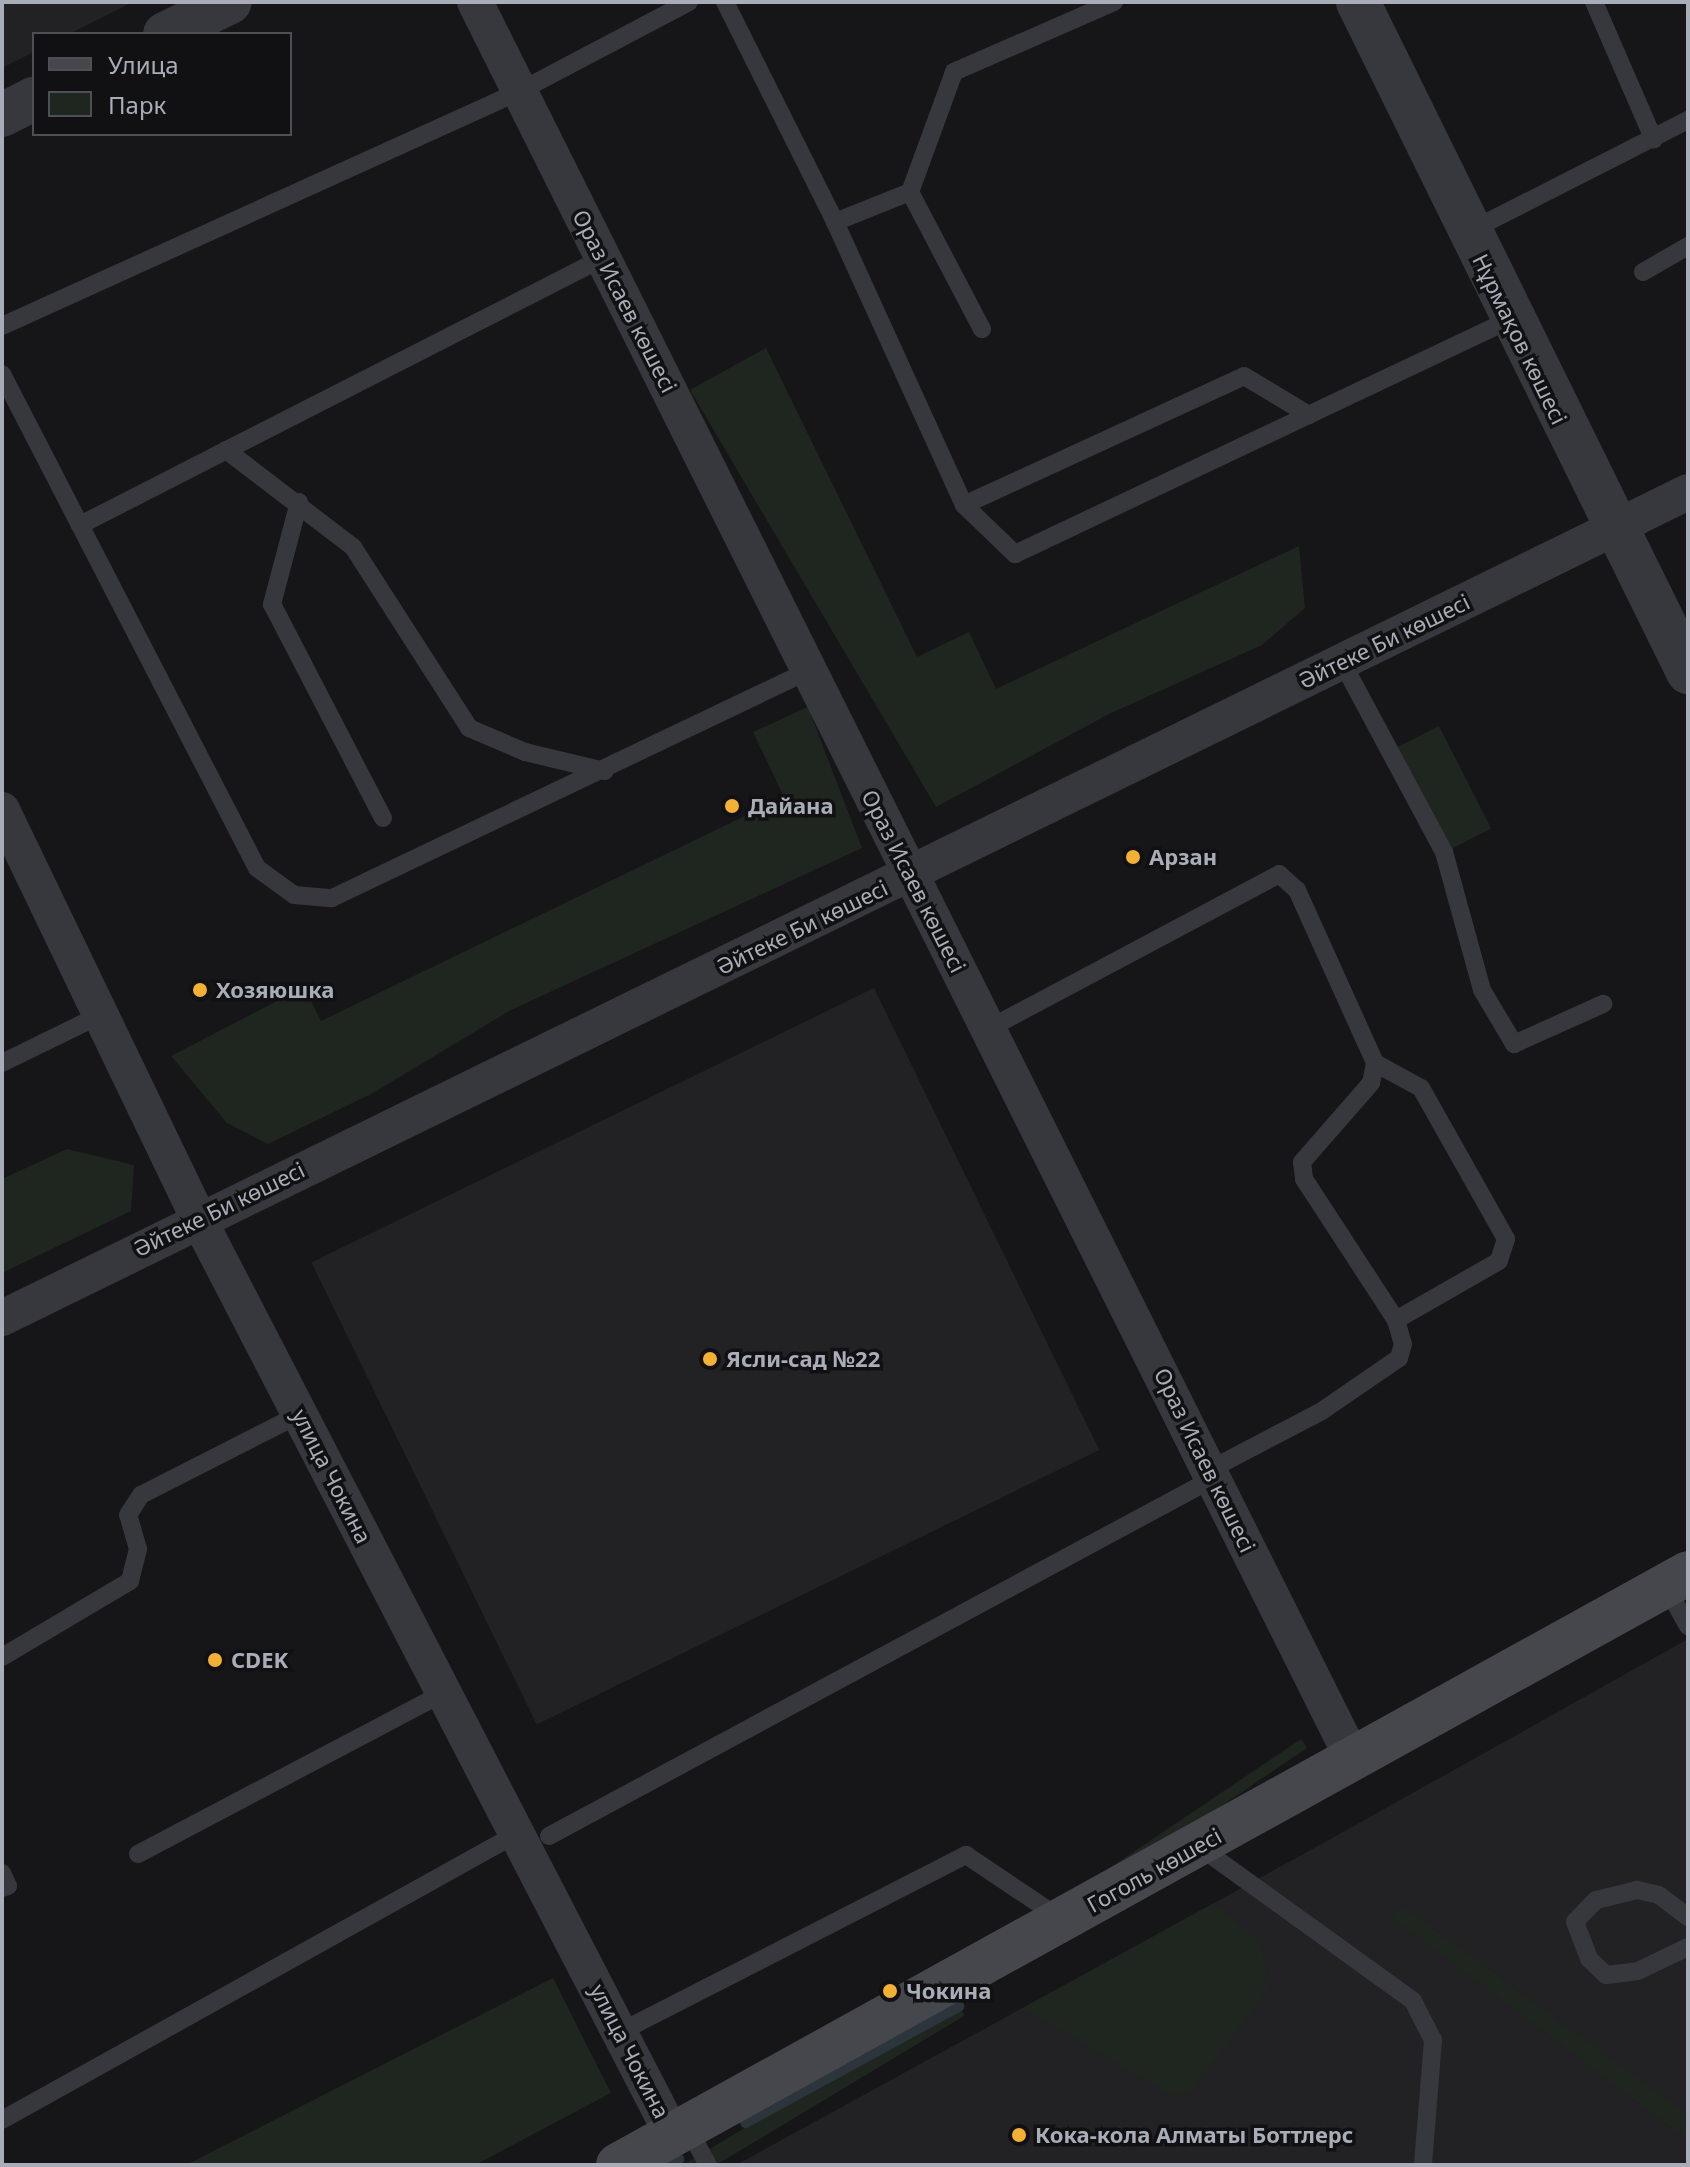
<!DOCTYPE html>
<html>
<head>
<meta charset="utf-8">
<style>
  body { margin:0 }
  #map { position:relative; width:1690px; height:2167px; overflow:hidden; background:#161618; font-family:"Noto Sans",sans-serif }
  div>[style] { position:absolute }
  .built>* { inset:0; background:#222225; transform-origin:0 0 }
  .green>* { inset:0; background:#1e261f; transform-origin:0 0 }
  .stream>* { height:11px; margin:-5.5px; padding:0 5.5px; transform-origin:5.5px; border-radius:5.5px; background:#2c353c }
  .service>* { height:18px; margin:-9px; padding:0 9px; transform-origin:9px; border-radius:9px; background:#37383d }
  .minor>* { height:36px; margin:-18px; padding:0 18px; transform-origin:18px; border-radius:18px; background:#37383d }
  .tertiary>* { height:44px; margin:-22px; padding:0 22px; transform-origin:22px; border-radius:22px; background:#37383d }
  .secondary>* { height:44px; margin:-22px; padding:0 22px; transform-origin:22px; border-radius:22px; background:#45474d }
  .dots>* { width:22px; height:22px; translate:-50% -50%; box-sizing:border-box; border:4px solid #111113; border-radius:50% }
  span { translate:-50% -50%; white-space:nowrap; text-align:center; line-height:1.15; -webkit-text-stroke:7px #111113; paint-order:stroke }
  .street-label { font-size:22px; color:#a8adb8 }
  .poi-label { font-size:22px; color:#a8adb8; font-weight:700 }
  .left { translate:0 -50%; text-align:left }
  .frame { position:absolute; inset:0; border:4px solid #a8adb8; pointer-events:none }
  .legend { position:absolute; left:32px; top:32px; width:260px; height:104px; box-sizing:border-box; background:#111113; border:2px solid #4d4f55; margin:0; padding:10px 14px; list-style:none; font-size:24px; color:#a8adb8 }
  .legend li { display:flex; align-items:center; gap:16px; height:40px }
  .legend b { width:40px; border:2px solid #4d4f55 }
</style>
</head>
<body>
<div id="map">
  <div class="built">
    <div style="clip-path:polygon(2px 2px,133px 2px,69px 34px,34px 34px,34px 52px,2px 68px)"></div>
    <div style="left:874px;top:988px;width:514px;height:626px;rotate:64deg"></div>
    <div style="clip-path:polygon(1688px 1639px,1688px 2165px,736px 2165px,1318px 1846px)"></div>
  </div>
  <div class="green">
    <div style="clip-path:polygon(766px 348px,917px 657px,969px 632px,996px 689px,1299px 546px,1305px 608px,1262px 645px,1111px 713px,936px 807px,690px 390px)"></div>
    <div style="clip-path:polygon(808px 707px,862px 848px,511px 1010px,373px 1093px,268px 1144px,227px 1123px,171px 1056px,304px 987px,321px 1021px,784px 797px,753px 732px)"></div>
    <div style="left:1439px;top:726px;width:115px;height:54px;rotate:63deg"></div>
    <div style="clip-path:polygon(67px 1149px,134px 1165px,131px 1211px,2px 1273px,2px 1179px)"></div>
    <div style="left:1301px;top:1739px;width:11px;height:305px;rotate:56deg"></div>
    <div style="clip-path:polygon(1214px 1903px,1260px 1941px,1269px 1989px,1190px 2092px,1173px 2096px,1023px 2008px)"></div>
    <div style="clip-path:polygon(1401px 1905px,1688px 2115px,1688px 2140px,1391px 1917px)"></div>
    <div style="clip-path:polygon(553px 1978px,611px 2093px,475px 2165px,186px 2165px)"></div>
    <div style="left:956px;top:2001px;width:17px;height:342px;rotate:59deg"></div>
  </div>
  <div class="stream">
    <div style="left:745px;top:2122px;width:243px;rotate:-28.6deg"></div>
    <div style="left:667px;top:2165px;width:13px;rotate:-29deg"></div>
  </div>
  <div class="service">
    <div style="left:725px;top:2px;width:246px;rotate:63.4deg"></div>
    <div style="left:1114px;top:2px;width:175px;rotate:156.4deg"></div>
    <div style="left:954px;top:72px;width:128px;rotate:110.1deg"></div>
    <div style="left:910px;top:192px;width:81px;rotate:158.2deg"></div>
    <div style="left:835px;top:222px;width:311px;rotate:65.5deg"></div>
    <div style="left:964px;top:505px;width:71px;rotate:43.9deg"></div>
    <div style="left:1015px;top:554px;width:547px;rotate:-25.35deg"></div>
    <div style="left:1594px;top:2px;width:150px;rotate:66.5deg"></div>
    <div style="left:910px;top:192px;width:155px;rotate:62.3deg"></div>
    <div style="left:1470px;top:231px;width:245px;rotate:-27deg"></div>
    <div style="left:603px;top:258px;width:587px;rotate:152.95deg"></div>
    <div style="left:80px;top:525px;width:386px;rotate:62.7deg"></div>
    <div style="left:257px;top:868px;width:46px;rotate:36.1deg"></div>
    <div style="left:294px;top:895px;width:38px;rotate:5deg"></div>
    <div style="left:332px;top:898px;width:530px;rotate:-25.5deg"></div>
    <div style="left:1643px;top:272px;width:52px;rotate:-30deg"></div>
    <div style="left:2px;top:326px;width:569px;rotate:-24.4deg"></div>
    <div style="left:520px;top:91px;width:191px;rotate:-27.8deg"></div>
    <div style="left:2px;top:374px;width:170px;rotate:62.7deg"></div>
    <div style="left:226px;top:450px;width:160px;rotate:37.4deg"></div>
    <div style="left:353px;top:547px;width:215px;rotate:57.3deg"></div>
    <div style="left:469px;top:728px;width:61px;rotate:23.2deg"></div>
    <div style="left:525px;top:752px;width:82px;rotate:13.4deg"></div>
    <div style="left:299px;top:502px;width:106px;rotate:104.8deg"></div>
    <div style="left:272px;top:604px;width:241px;rotate:62.6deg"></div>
    <div style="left:964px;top:505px;width:308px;rotate:-24.7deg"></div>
    <div style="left:1244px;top:376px;width:76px;rotate:31deg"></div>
    <div style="left:1342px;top:662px;width:216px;rotate:61.8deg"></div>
    <div style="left:1444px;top:852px;width:143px;rotate:74.6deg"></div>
    <div style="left:1482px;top:990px;width:63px;rotate:59.3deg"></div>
    <div style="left:1514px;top:1044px;width:98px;rotate:-24.2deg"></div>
    <div style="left:988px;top:1029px;width:330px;rotate:-28deg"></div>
    <div style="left:1279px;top:874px;width:24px;rotate:42deg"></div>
    <div style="left:1297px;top:890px;width:190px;rotate:65.7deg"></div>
    <div style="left:1375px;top:1063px;width:20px;rotate:101deg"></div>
    <div style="left:1371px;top:1083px;width:105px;rotate:131.1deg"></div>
    <div style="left:1302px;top:1162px;width:17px;rotate:83deg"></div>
    <div style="left:1304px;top:1179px;width:168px;rotate:56.9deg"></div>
    <div style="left:1396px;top:1320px;width:25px;rotate:74deg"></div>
    <div style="left:1403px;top:1344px;width:15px;rotate:106deg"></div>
    <div style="left:1399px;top:1358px;width:93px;rotate:145.5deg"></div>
    <div style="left:1322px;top:1411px;width:125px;rotate:152.4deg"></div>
    <div style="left:2px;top:1063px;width:109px;rotate:-26.1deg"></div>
    <div style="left:1375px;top:1063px;width:52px;rotate:28.5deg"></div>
    <div style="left:1421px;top:1088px;width:173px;rotate:60.6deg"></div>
    <div style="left:1506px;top:1239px;width:23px;rotate:108deg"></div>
    <div style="left:1499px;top:1261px;width:119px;rotate:150.2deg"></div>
    <div style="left:1665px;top:1585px;width:47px;rotate:60.7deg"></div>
    <div style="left:2px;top:1657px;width:149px;rotate:-30.7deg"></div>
    <div style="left:130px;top:1581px;width:33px;rotate:-76deg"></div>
    <div style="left:138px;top:1549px;width:35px;rotate:-106deg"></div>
    <div style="left:128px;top:1515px;width:24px;rotate:-57deg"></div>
    <div style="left:141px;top:1495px;width:178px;rotate:-27deg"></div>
    <div style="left:549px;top:1836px;width:755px;rotate:-28.3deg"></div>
    <div style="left:1197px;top:1845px;width:266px;rotate:35.8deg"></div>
    <div style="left:1413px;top:2001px;width:44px;rotate:62.9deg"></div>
    <div style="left:1433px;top:2040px;width:125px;rotate:94.6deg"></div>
    <div style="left:138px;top:1854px;width:346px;rotate:-27.8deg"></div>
    <div style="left:2px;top:1873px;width:14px;rotate:65deg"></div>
    <div style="left:8px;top:1886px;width:6px;rotate:162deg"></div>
    <div style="left:1688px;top:1917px;width:36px;rotate:-143deg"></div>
    <div style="left:1659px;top:1895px;width:23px;rotate:-167deg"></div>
    <div style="left:1637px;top:1890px;width:42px;rotate:166.3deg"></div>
    <div style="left:1596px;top:1900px;width:30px;rotate:134deg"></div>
    <div style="left:1575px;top:1922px;width:40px;rotate:69deg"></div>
    <div style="left:1589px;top:1959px;width:23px;rotate:43deg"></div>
    <div style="left:1606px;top:1975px;width:32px;rotate:-7deg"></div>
    <div style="left:1638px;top:1971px;width:55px;rotate:-25.6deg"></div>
    <div style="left:620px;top:2032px;width:389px;rotate:-27.1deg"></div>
    <div style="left:966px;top:1855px;width:113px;rotate:33.8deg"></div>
    <div style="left:2px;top:2120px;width:590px;rotate:-29.08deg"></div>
    <div style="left:688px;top:2128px;width:42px;rotate:61.6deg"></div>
  </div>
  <div class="minor">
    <div style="left:475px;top:2px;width:1964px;rotate:63.45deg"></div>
    <div style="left:2px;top:810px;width:453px;rotate:64.3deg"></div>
    <div style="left:198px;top:1218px;width:1034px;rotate:62.64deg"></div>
    <div style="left:2px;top:1318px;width:1877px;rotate:-26.1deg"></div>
  </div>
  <div class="tertiary">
    <div style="left:1358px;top:2px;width:747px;rotate:63.78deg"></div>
    <div style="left:165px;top:34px;width:72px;rotate:-26.2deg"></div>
    <div style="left:2px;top:115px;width:36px;rotate:-27deg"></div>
  </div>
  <div class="secondary">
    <div style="left:618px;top:2165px;width:1223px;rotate:-28.95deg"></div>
  </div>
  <div class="dots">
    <div style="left:732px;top:806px;background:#f2b134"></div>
    <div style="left:1133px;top:857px;background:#f2b134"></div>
    <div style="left:200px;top:990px;background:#f2b134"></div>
    <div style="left:710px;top:1359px;background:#f2b134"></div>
    <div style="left:215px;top:1660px;background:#f2b134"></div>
    <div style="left:890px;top:1991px;background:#f2b134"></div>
    <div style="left:1019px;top:2135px;background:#f2b134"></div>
  </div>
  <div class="street-label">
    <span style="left:625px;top:301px;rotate:63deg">Ораз Исаев көшесі</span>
    <span style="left:1520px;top:339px;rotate:64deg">Нұрмақов көшесі</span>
    <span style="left:1384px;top:641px;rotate:-26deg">Әйтеке Би көшесі</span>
    <span style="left:914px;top:881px;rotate:63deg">Ораз Исаев көшесі</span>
    <span style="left:802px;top:927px;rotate:-26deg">Әйтеке Би көшесі</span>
    <span style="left:219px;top:1209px;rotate:-26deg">Әйтеке Би көшесі</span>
    <span style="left:1205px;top:1460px;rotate:64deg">Ораз Исаев көшесі</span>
    <span style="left:332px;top:1476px;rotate:63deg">улица Чокина</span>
    <span style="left:1154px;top:1870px;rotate:-29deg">Гоголь көшесі</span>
    <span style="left:630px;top:2051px;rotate:63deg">улица Чокина</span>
  </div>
  <div class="poi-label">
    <span class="left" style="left:748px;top:806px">Дайана</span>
    <span class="left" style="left:1149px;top:857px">Арзан</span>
    <span class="left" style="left:216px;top:990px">Хозяюшка</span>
    <span class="left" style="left:726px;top:1359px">Ясли-сад №22</span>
    <span class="left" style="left:231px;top:1660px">CDEK</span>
    <span class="left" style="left:906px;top:1991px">Чокина</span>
    <span class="left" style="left:1035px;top:2135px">Кока-кола Алматы Боттлерс</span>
  </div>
  <div class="frame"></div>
  <ul class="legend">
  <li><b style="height:10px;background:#45474d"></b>Улица</li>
  <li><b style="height:22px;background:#1e261f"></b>Парк</li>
  </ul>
</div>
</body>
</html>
